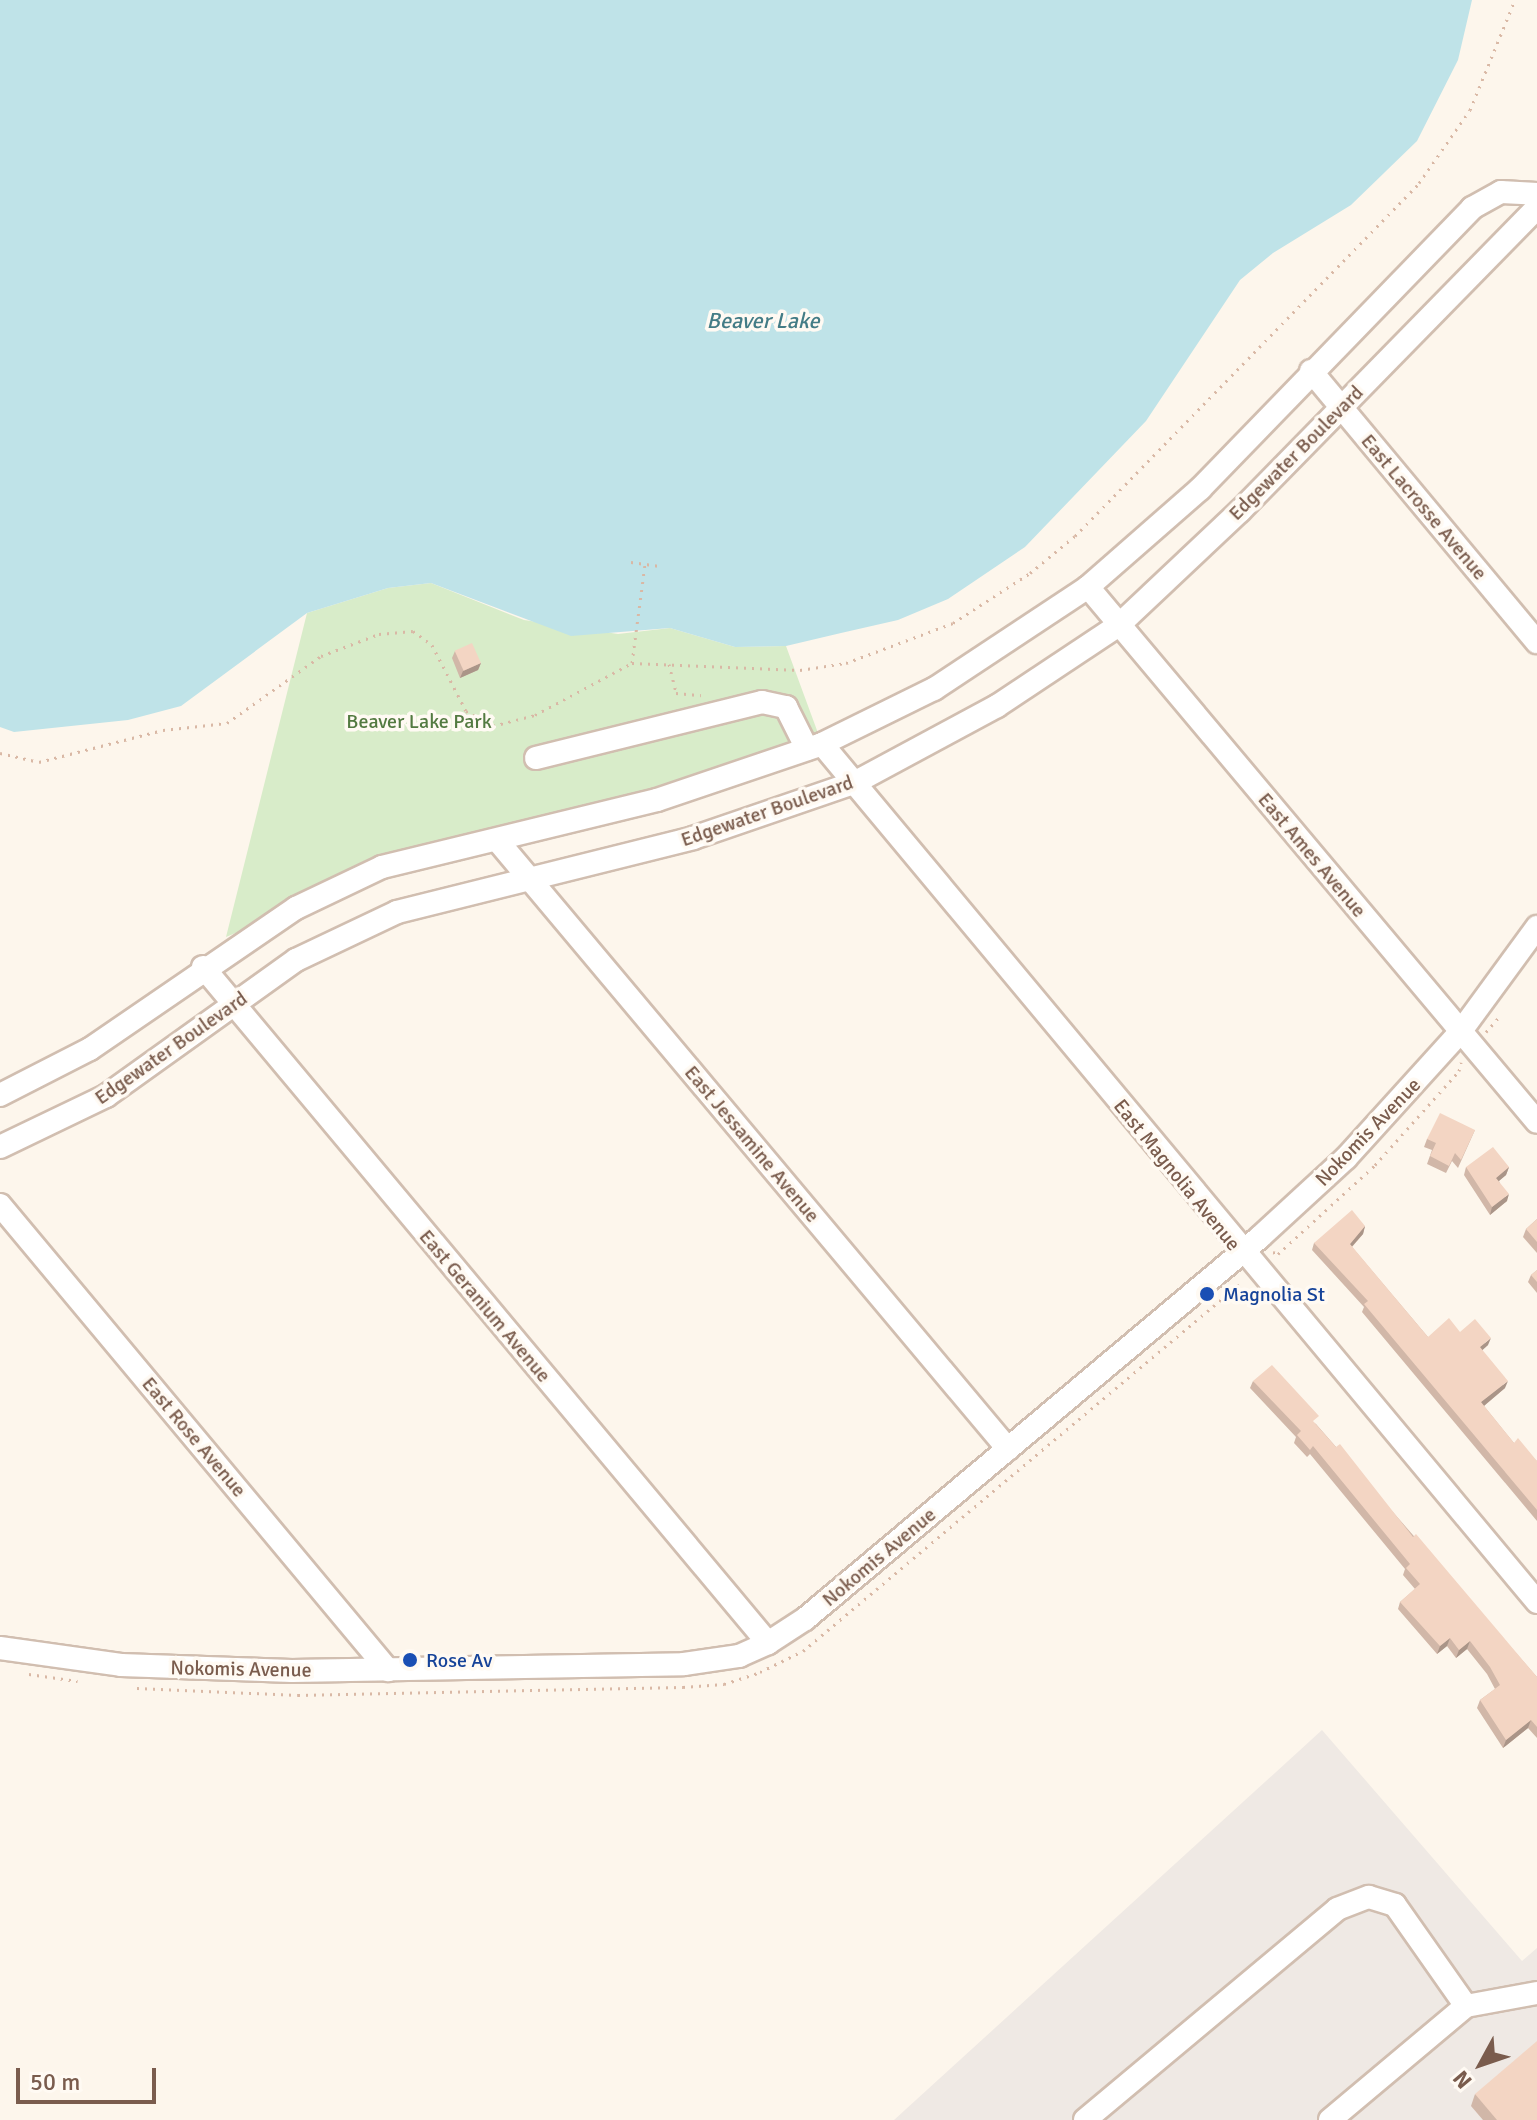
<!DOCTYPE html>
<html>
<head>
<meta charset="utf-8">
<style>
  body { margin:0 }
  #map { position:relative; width:1537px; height:2120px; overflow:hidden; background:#fdf6ec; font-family:Signika,sans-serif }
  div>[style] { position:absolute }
  .industrial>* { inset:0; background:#efe9e4 }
  .green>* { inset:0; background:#d8ecc9 }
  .water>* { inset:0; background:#bfe3e8 }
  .path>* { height:3px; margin-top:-1.5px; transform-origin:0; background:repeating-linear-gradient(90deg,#d9b8a5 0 2px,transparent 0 8px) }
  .roads { filter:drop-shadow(2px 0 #d1beb0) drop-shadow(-2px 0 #d1beb0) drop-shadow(0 2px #d1beb0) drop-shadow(0 -2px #d1beb0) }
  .minor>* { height:22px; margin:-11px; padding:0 11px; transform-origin:11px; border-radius:11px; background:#fff }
  .wall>* { inset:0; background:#d1b7a8 }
  .shaded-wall>* { inset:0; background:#aa9588 }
  .building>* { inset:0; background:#f3d5c3; transform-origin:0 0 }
  .dots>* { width:22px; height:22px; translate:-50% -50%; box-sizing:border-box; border:4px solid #fffaf3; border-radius:50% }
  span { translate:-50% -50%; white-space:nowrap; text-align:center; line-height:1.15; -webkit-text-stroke:7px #fffaf3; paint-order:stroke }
  .street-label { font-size:20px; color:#7a5c4d }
  .park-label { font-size:20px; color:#537a41 }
  .transit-label { font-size:20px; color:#164399 }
  .left { translate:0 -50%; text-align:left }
  .water-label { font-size:22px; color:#437c86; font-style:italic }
  .north { position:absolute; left:1441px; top:2024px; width:80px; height:80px; -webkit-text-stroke:6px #fffaf3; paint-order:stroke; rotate:230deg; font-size:22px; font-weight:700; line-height:32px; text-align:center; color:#7a5c4d }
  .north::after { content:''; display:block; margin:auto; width:28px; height:36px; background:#7a5c4d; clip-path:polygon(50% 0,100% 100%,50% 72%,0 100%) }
  .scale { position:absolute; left:16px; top:2068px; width:140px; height:36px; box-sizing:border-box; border:4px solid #7a5c4d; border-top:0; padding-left:10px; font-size:24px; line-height:28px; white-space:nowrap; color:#7a5c4d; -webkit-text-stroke:6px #fffaf3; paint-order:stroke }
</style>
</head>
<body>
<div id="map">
  <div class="industrial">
    <div style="clip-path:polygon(1322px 1730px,1522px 1961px,1537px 1948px,1537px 2120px,894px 2120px)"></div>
  </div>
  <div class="green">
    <div style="clip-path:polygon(431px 583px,524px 620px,618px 634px,670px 628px,735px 647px,786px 646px,822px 744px,497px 840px,296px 908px,226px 937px,307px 613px,388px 588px)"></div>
  </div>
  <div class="water">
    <div style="clip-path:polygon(0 0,1472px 0,1458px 60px,1417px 141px,1351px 205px,1273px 253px,1240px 280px,1146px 421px,1025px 547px,948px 599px,898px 620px,841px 633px,786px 646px,735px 647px,670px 628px,571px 636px,431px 583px,388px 588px,307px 613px,181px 706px,128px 720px,14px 732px,0 727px)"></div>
  </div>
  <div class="path">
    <div style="left:631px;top:562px;width:29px;rotate:8deg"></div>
    <div style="left:632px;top:663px;width:100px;rotate:-82.5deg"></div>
    <div style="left:669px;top:664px;width:30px;rotate:76deg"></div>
    <div style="left:676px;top:693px;width:25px;rotate:5deg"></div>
    <div style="left:0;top:753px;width:40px;rotate:13deg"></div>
    <div style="left:39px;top:762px;width:128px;rotate:-14.5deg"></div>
    <div style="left:163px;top:730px;width:64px;rotate:-6.2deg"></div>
    <div style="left:227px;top:723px;width:115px;rotate:-35.5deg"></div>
    <div style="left:321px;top:656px;width:62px;rotate:-20.8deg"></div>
    <div style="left:379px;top:634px;width:34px;rotate:-5deg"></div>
    <div style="left:413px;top:631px;width:24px;rotate:36deg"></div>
    <div style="left:432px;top:645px;width:74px;rotate:62.7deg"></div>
    <div style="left:466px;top:711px;width:31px;rotate:29deg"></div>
    <div style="left:493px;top:726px;width:43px;rotate:-14.7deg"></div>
    <div style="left:535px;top:715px;width:110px;rotate:-28.2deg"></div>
    <div style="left:632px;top:663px;width:168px;rotate:2.4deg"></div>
    <div style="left:800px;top:670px;width:47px;rotate:-8.7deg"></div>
    <div style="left:846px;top:663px;width:114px;rotate:-20.5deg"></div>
    <div style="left:953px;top:623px;width:92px;rotate:-33deg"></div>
    <div style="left:1030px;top:573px;width:58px;rotate:-39.4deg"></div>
    <div style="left:1075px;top:536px;width:493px;rotate:-45.7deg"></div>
    <div style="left:1419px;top:183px;width:89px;rotate:-55.1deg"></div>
    <div style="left:1470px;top:110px;width:119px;rotate:-67.8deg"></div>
    <div style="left:1486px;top:1032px;width:20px;rotate:-49deg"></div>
    <div style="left:1273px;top:1252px;width:5px;rotate:22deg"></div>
    <div style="left:1278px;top:1254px;width:132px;rotate:-42.5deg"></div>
    <div style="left:1375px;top:1165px;width:126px;rotate:-48.2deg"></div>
    <div style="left:1459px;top:1071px;width:9px;rotate:-77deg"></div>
    <div style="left:29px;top:1674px;width:49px;rotate:8.3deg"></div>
    <div style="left:137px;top:1688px;width:161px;rotate:2.5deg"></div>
    <div style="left:298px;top:1695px;width:385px;rotate:-1.2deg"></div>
    <div style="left:683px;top:1687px;width:41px;rotate:-4.2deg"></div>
    <div style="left:724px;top:1684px;width:38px;rotate:-18deg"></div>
    <div style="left:760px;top:1672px;width:48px;rotate:-26deg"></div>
    <div style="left:803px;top:1651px;width:573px;rotate:-40.05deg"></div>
  </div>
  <div class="roads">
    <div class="minor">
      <div style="left:1311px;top:371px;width:353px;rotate:50.2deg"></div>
      <div style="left:1088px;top:587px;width:698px;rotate:49.99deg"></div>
      <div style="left:822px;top:744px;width:1117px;rotate:50.19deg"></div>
      <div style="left:536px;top:758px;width:233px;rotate:-13.9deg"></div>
      <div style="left:762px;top:702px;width:25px;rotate:12deg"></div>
      <div style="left:786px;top:707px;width:47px;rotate:63.4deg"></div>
      <div style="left:497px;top:840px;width:795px;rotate:50deg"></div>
      <div style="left:203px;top:967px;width:881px;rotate:50.11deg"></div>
      <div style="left:0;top:1095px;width:101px;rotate:-27.1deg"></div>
      <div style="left:90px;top:1049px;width:250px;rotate:-34.4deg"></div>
      <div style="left:296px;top:908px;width:95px;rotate:-25.5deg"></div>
      <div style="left:382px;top:867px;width:283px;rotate:-13.7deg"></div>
      <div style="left:657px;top:800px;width:174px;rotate:-18.7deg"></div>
      <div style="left:822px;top:744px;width:125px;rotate:-26.2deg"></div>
      <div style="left:934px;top:689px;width:185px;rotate:-33.5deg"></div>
      <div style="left:1088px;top:587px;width:149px;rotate:-41.2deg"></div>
      <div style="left:1200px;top:489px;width:391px;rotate:-45.9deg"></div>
      <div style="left:1472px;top:208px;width:33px;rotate:-29deg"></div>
      <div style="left:1501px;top:192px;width:36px;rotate:3deg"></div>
      <div style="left:0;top:1147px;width:118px;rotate:-25.7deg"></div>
      <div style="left:106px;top:1096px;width:234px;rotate:-35.6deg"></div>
      <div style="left:296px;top:960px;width:112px;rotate:-25.4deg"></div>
      <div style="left:397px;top:912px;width:305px;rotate:-14deg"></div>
      <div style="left:693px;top:838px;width:170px;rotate:-18.9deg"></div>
      <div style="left:854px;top:783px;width:162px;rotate:-28.3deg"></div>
      <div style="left:997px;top:706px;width:146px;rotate:-33.6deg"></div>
      <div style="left:1119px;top:625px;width:166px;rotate:-43.3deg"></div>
      <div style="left:1240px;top:511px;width:424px;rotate:-45.6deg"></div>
      <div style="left:0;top:1205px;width:606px;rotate:50.16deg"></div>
      <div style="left:0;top:1648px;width:122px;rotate:8deg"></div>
      <div style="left:121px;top:1665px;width:171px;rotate:2deg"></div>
      <div style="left:292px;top:1671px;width:392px;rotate:-1deg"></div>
      <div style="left:684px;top:1664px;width:56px;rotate:-8.3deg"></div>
      <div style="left:739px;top:1656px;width:32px;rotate:-24deg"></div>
      <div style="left:768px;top:1643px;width:44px;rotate:-33deg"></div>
      <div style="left:805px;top:1619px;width:593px;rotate:-40deg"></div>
      <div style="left:1259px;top:1238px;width:118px;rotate:-42.6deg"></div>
      <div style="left:1346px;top:1158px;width:171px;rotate:-47.8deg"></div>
      <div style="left:1461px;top:1031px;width:129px;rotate:-53.8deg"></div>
      <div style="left:1085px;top:2120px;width:329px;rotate:-39.9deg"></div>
      <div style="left:1337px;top:1909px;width:34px;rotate:-21deg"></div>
      <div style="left:1369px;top:1897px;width:27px;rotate:17deg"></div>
      <div style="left:1395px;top:1905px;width:123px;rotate:54.9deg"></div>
      <div style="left:1466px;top:2006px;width:72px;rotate:-10.4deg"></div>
      <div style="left:1330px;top:2120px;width:177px;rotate:-40deg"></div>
    </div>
  </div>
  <div class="wall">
    <div style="clip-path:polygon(455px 651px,481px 663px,478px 670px,460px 678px,452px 658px)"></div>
    <div style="clip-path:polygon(1475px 1130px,1458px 1168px,1452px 1161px,1446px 1173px,1427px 1164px,1432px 1150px,1424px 1147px,1427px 1139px)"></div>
    <div style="clip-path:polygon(1466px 1167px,1509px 1167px,1506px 1175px,1499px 1181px,1507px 1201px,1490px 1215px,1464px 1175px)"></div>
    <div style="clip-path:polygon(1537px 1219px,1537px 1253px,1523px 1237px,1526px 1229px)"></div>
    <div style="clip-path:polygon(1365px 1226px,1363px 1234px,1352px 1247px,1428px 1337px,1460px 1332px,1488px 1345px,1482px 1350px,1505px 1388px,1484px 1406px,1514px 1443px,1537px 1461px,1537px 1521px,1362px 1312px,1364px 1307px,1312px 1250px,1314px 1243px)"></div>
    <div style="clip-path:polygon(1537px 1270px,1537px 1293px,1528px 1282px,1531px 1275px)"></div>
    <div style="clip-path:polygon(1253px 1381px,1316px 1424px,1537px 1677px,1537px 1738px,1528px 1728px,1503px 1748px,1477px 1708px,1480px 1700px,1495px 1689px,1487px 1674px,1467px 1649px,1456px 1658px,1447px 1646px,1437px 1654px,1398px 1609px,1400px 1602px,1415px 1589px,1403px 1575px,1405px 1569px,1310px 1454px,1307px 1457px,1294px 1443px,1296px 1437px,1250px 1388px)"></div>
    <div style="clip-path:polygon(1475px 2094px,1537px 2120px,1483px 2120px,1471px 2106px)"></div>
  </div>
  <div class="shaded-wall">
    <div style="clip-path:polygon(481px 663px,478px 670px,460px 678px,463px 671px)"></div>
    <div style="clip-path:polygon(1509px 1167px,1506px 1175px,1494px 1185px,1496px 1178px)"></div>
    <div style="clip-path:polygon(1509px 1194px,1507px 1201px,1490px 1215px,1492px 1207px)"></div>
    <div style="clip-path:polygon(1365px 1226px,1363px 1234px,1347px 1252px,1350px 1244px)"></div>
    <div style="clip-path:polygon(1491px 1338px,1488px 1345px,1477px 1355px,1480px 1347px)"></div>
    <div style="clip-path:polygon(1508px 1381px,1505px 1388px,1479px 1410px,1481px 1402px)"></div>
    <div style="clip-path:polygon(1450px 1638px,1447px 1646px,1437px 1654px,1440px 1646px)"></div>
    <div style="clip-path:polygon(1470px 1641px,1467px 1649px,1456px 1658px,1459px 1650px)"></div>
    <div style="clip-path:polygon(1531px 1720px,1528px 1728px,1503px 1748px,1506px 1740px)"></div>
  </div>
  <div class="building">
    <div style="left:472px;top:643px;width:22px;height:19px;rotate:66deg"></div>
    <div style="clip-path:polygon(1440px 1113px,1475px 1130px,1461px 1160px,1455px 1153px,1449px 1166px,1430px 1156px,1436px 1143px,1427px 1139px)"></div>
    <div style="clip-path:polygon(1493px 1147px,1509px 1167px,1496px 1178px,1509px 1194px,1492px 1207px,1466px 1167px)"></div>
    <div style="clip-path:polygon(1352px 1210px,1365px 1226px,1350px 1244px,1428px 1337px,1449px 1318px,1460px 1332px,1475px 1319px,1491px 1338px,1480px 1347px,1508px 1381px,1481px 1402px,1514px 1443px,1518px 1438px,1537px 1461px,1537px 1510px,1364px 1304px,1368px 1301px,1314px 1243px)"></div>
    <div style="clip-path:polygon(1537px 1219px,1537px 1242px,1526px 1229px)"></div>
    <div style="clip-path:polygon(1537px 1270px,1537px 1282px,1531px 1275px)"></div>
    <div style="clip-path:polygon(1272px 1365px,1319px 1416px,1313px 1421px,1336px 1447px,1340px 1444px,1413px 1537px,1416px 1534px,1537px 1677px,1537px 1727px,1531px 1720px,1506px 1740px,1480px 1700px,1500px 1685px,1490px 1667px,1470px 1641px,1459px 1650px,1450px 1638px,1440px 1646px,1400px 1602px,1420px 1584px,1406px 1568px,1410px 1564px,1313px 1446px,1310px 1450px,1297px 1435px,1301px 1431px,1253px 1381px)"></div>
    <div style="clip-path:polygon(1537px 2041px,1537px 2120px,1497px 2120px,1475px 2094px)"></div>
  </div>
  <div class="dots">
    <div style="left:1207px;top:1294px;background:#1a4fb4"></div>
    <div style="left:410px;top:1660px;background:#1a4fb4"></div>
  </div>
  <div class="street-label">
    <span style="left:1296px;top:453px;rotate:-45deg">Edgewater Boulevard</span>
    <span style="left:1424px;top:507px;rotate:50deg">East Lacrosse Avenue</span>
    <span style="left:767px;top:811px;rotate:-19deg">Edgewater Boulevard</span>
    <span style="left:1312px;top:855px;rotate:50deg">East Ames Avenue</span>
    <span style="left:171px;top:1048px;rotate:-35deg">Edgewater Boulevard</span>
    <span style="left:1368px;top:1132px;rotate:-46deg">Nokomis Avenue</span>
    <span style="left:752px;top:1144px;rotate:50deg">East Jessamine Avenue</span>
    <span style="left:1177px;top:1175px;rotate:51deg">East Magnolia Avenue</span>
    <span style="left:485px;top:1306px;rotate:50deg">East Geranium Avenue</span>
    <span style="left:194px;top:1437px;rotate:50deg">East Rose Avenue</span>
    <span style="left:879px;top:1557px;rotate:-40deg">Nokomis Avenue</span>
    <span style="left:241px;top:1669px;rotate:1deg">Nokomis Avenue</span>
  </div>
  <div class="park-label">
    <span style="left:419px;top:721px">Beaver Lake Park</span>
  </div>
  <div class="transit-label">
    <span class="left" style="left:1223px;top:1294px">Magnolia St</span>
    <span class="left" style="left:426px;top:1660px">Rose Av</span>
  </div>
  <div class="water-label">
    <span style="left:763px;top:321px">Beaver Lake</span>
  </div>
  <div class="north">N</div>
  <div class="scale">50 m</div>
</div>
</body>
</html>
